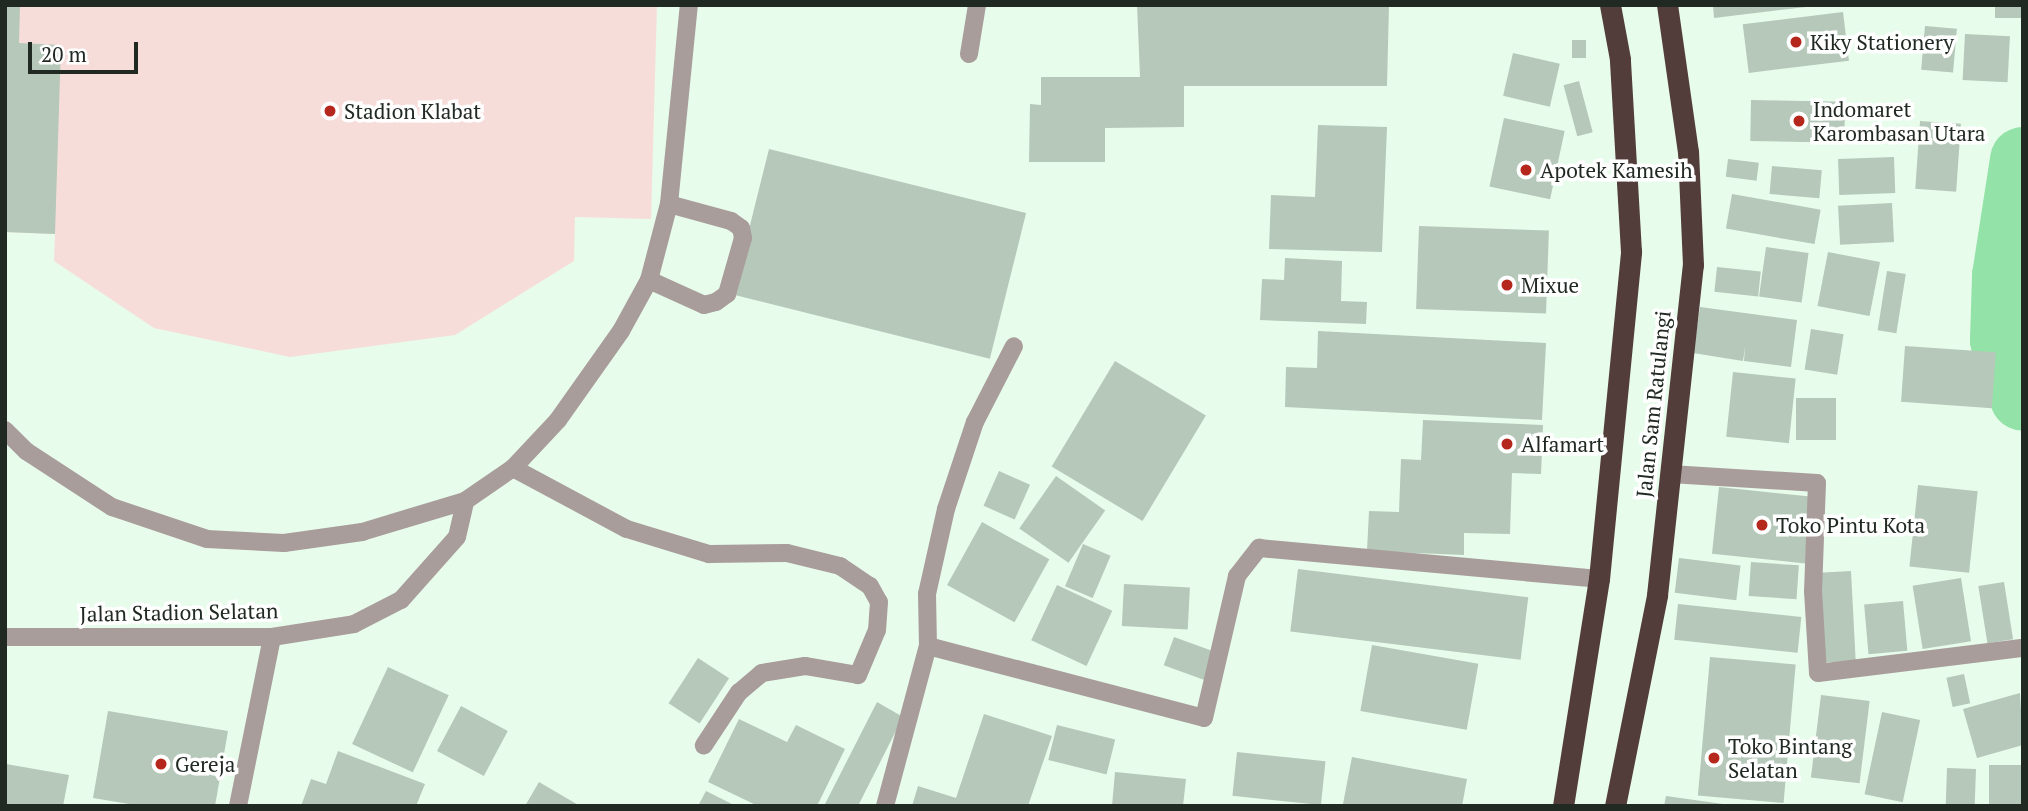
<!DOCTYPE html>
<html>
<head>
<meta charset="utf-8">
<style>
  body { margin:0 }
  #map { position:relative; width:2028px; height:811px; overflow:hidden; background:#e8fcec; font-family:"PT Serif",serif }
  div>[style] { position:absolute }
  .green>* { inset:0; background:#f7ddd9 }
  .river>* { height:66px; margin:-33px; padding:0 33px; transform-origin:33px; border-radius:33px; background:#93e3a8 }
  .building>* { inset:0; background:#b5c8b9; transform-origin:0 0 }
  .lane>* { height:18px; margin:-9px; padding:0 9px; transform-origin:9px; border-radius:9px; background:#a89d9b }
  .street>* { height:18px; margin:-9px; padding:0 9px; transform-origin:9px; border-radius:9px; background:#a89d9b }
  .highway>* { height:21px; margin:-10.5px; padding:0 10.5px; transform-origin:10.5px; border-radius:10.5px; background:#523d3a }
  .dots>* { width:19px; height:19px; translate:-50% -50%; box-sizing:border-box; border:4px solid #fff; border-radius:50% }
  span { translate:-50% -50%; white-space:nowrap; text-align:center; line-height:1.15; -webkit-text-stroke:7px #fff; paint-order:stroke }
  .poi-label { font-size:21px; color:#212923 }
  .left { translate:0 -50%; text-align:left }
  .street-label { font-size:21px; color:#212923 }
  .frame { position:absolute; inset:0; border:7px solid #212923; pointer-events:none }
  .scale { position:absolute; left:28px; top:42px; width:110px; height:32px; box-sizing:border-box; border:4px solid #212923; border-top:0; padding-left:9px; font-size:21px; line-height:24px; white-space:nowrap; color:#212923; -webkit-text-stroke:5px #fff; paint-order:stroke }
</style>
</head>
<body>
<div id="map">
  <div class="green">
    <div style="clip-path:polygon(5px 5px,657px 5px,651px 219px,575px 217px,574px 261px,455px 335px,290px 357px,154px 328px,54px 261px,55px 234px,5px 232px)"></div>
  </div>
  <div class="river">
    <div style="left:2023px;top:160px;width:117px;rotate:98.8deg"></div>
    <div style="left:2005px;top:276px;width:64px;rotate:91.8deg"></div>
    <div style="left:2003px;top:340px;width:61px;rotate:71deg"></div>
  </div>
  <div class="building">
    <div style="clip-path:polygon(5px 5px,20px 5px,19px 43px,61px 45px,55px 234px,5px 232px)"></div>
    <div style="clip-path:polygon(1137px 5px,1389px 5px,1387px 86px,1184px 86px,1184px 127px,1105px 128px,1105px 162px,1029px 162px,1030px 104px,1041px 105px,1041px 77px,1140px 77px)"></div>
    <div style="clip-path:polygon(1713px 5px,1805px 5px,1806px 7px,1714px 18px)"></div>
    <div style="left:1995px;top:5px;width:28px;height:13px"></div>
    <div style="left:1843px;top:12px;width:49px;height:101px;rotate:83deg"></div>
    <div style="left:1925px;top:26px;width:32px;height:44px;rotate:5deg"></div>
    <div style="left:1965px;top:34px;width:45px;height:46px;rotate:3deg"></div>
    <div style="left:1572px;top:40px;width:14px;height:18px"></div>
    <div style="left:1513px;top:53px;width:48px;height:44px;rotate:13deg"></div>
    <div style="left:1579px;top:81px;width:53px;height:16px;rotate:75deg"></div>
    <div style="left:1751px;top:100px;width:94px;height:41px;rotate:1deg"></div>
    <div style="left:1504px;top:118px;width:62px;height:70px;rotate:12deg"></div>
    <div style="left:1920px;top:121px;width:41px;height:68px;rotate:4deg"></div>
    <div style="clip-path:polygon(1318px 125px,1387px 127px,1382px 252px,1269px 249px,1271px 195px,1315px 197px)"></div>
    <div style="left:769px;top:149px;width:265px;height:150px;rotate:14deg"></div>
    <div style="left:1894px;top:157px;width:36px;height:56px;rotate:88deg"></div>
    <div style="left:1728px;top:159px;width:31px;height:18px;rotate:7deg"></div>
    <div style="left:1772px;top:166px;width:50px;height:28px;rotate:5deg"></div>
    <div style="left:1732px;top:194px;width:90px;height:35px;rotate:10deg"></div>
    <div style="left:1892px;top:203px;width:39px;height:54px;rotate:87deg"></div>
    <div style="left:1419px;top:226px;width:130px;height:83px;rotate:2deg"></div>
    <div style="left:1766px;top:247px;width:43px;height:50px;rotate:8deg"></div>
    <div style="left:1828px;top:252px;width:53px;height:55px;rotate:11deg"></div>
    <div style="clip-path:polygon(1285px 258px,1342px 261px,1341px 301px,1367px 302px,1366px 324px,1260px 320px,1262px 279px,1284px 280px)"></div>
    <div style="left:1717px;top:267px;width:44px;height:25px;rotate:6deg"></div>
    <div style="left:1887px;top:271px;width:19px;height:60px;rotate:9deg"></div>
    <div style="clip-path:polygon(1700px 307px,1797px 320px,1791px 367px,1744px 361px,1745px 347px,1743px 361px,1693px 353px)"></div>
    <div style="left:1811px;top:329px;width:33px;height:41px;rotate:9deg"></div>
    <div style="clip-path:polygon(1318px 331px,1546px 343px,1542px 420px,1285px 407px,1286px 367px,1317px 368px)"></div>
    <div style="left:1905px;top:346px;width:91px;height:56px;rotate:4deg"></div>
    <div style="left:1115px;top:361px;width:106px;height:123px;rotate:31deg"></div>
    <div style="left:1733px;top:372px;width:63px;height:65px;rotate:6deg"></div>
    <div style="left:1796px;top:398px;width:40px;height:42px"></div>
    <div style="clip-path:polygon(1423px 420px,1543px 425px,1541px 474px,1512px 473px,1510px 534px,1464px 533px,1464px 555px,1367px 551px,1369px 511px,1399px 512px,1401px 459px,1421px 460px)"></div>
    <div style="left:999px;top:471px;width:34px;height:38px;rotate:24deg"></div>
    <div style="left:1056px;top:476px;width:60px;height:64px;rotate:35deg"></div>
    <div style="left:1918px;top:485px;width:60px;height:82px;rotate:6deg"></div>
    <div style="left:1719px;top:487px;width:94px;height:67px;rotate:6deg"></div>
    <div style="left:982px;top:522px;width:77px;height:72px;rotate:29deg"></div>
    <div style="left:1083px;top:544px;width:30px;height:46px;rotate:23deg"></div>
    <div style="left:1679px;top:558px;width:62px;height:35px;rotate:7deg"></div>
    <div style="left:1751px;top:562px;width:48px;height:34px;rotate:4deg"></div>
    <div style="left:1298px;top:569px;width:232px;height:63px;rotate:7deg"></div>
    <div style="left:1851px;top:571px;width:90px;height:32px;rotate:87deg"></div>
    <div style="left:1961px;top:578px;width:64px;height:49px;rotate:81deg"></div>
    <div style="left:2004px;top:582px;width:58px;height:26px;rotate:81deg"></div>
    <div style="left:1124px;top:584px;width:66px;height:42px;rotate:3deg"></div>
    <div style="left:1057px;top:585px;width:61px;height:61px;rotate:25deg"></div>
    <div style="left:1903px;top:601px;width:50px;height:39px;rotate:85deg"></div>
    <div style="left:1678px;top:604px;width:124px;height:36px;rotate:6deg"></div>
    <div style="left:1174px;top:637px;width:44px;height:30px;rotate:20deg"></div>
    <div style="left:1372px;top:645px;width:108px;height:67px;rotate:10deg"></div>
    <div style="left:1710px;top:657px;width:86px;height:139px;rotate:5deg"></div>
    <div style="left:698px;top:658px;width:37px;height:54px;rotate:33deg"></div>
    <div style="left:388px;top:667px;width:67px;height:85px;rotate:25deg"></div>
    <div style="left:1964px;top:674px;width:30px;height:18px;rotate:78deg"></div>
    <div style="clip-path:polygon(2020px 693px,2023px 745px,1977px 758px,1963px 709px)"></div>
    <div style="left:1821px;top:695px;width:49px;height:83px;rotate:7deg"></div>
    <div style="clip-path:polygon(877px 702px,903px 717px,858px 806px,824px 806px)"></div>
    <div style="left:461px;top:706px;width:53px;height:51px;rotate:28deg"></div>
    <div style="clip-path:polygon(108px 711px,228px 731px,215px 806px,141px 806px,93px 798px)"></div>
    <div style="left:1882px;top:712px;width:39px;height:84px;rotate:12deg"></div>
    <div style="clip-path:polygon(984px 714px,1052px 736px,1028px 806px,912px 806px,918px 786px,956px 798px)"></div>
    <div style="clip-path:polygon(739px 719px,787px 742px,796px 725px,845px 749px,817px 806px,758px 806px,708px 782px)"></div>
    <div style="left:1057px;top:725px;width:60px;height:36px;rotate:14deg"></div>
    <div style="clip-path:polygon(338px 751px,425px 784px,416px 806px,301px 806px,311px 779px,326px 784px)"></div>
    <div style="left:1237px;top:752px;width:89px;height:44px;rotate:6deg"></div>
    <div style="clip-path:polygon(1352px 757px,1467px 779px,1462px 806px,1343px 804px)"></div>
    <div style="clip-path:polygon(6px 764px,69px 775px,63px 806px,5px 806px)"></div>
    <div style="left:2023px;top:765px;width:41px;height:34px;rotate:90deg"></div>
    <div style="left:1947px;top:768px;width:29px;height:38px;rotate:2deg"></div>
    <div style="clip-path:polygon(1115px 772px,1186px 779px,1183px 806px,1112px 806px)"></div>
    <div style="clip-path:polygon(539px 782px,580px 806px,525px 806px)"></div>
    <div style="clip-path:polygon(706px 791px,736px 806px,698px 806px)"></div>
    <div style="clip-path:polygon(1666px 796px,1723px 804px,1723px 806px,1664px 806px)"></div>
  </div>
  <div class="lane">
    <div style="left:969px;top:54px;width:50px;rotate:-80.7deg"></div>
    <div style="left:649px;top:280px;width:60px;rotate:24.4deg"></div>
    <div style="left:704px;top:305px;width:12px;rotate:-14deg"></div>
    <div style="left:716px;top:302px;width:14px;rotate:-36deg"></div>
    <div style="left:727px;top:294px;width:58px;rotate:-74.1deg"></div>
    <div style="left:743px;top:238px;width:10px;rotate:-101deg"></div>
    <div style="left:741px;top:228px;width:12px;rotate:-145deg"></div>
    <div style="left:731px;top:221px;width:64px;rotate:-164.7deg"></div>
    <div style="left:513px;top:468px;width:129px;rotate:28.2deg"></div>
    <div style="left:627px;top:529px;width:86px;rotate:17deg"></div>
    <div style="left:709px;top:554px;width:78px;rotate:-0.7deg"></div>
    <div style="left:787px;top:553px;width:55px;rotate:13.8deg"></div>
    <div style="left:840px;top:566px;width:36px;rotate:34deg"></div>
    <div style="left:870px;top:586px;width:18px;rotate:61deg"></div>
    <div style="left:879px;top:602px;width:28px;rotate:94deg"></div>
    <div style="left:877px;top:630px;width:49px;rotate:112.9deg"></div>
    <div style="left:858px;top:675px;width:54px;rotate:-170.4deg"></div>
    <div style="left:805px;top:666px;width:44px;rotate:170.8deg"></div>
    <div style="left:762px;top:673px;width:30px;rotate:140deg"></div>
    <div style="left:739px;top:692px;width:64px;rotate:123.4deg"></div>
  </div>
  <div class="street">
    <div style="left:5px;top:430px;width:30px;rotate:45deg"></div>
    <div style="left:26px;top:451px;width:103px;rotate:33.1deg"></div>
    <div style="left:112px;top:507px;width:100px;rotate:18.6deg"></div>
    <div style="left:207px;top:539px;width:77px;rotate:3deg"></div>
    <div style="left:284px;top:543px;width:79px;rotate:-8deg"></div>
    <div style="left:362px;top:532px;width:108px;rotate:-16.8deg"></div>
    <div style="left:1670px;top:474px;width:147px;rotate:3.5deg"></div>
    <div style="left:1817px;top:483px;width:108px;rotate:92.1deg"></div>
    <div style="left:1813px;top:591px;width:82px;rotate:86.5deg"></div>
    <div style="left:1818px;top:673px;width:207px;rotate:-7deg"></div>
    <div style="left:5px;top:637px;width:267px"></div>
    <div style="left:272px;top:637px;width:83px;rotate:-9deg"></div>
    <div style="left:354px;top:624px;width:53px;rotate:-27.1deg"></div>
    <div style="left:401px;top:600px;width:84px;rotate:-48.4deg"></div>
    <div style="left:457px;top:537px;width:37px;rotate:-77deg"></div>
    <div style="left:465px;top:501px;width:58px;rotate:-34.5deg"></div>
    <div style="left:513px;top:468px;width:66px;rotate:-46.8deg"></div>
    <div style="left:558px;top:420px;width:109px;rotate:-54.7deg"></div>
    <div style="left:621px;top:331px;width:58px;rotate:-61.2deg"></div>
    <div style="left:649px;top:280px;width:79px;rotate:-75.3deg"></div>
    <div style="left:669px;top:204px;width:200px;rotate:-84.3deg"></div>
    <div style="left:928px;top:646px;width:52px;rotate:-91.1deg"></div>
    <div style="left:927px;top:594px;width:87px;rotate:-77.4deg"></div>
    <div style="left:946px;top:509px;width:92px;rotate:-71.6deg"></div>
    <div style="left:975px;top:422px;width:85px;rotate:-62.8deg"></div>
    <div style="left:238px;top:806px;width:172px;rotate:-78.6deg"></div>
    <div style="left:885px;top:806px;width:166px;rotate:-75deg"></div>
    <div style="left:928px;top:646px;width:285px;rotate:14.6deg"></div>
    <div style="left:1204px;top:718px;width:146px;rotate:-76.9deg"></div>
    <div style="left:1237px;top:576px;width:36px;rotate:-52deg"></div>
    <div style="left:1259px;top:548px;width:341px;rotate:5.2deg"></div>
  </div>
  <div class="highway">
    <div style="left:1563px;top:806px;width:230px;rotate:-81deg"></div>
    <div style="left:1599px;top:579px;width:329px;rotate:-84.4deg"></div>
    <div style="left:1631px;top:252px;width:193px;rotate:-93.3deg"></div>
    <div style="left:1620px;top:59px;width:55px;rotate:-100.5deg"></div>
    <div style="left:1615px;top:806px;width:215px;rotate:-78.7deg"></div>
    <div style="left:1657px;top:595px;width:332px;rotate:-83.8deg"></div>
    <div style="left:1693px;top:265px;width:113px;rotate:-92.5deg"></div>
    <div style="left:1688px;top:152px;width:148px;rotate:-98.1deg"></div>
  </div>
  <div class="dots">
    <div style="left:1796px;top:42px;background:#b5261d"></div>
    <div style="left:330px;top:111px;background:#b5261d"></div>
    <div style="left:1799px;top:121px;background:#b5261d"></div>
    <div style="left:1526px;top:170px;background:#b5261d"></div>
    <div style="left:1507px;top:285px;background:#b5261d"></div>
    <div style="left:1507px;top:444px;background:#b5261d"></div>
    <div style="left:1762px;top:525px;background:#b5261d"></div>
    <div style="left:1714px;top:758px;background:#b5261d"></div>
    <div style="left:161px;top:764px;background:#b5261d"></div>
  </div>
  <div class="poi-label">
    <span class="left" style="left:1810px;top:42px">Kiky Stationery</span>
    <span class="left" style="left:1813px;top:121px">Indomaret<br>Karombasan Utara</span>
    <span class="left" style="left:344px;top:111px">Stadion Klabat</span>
    <span class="left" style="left:1540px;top:170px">Apotek Kamesih</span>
    <span class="left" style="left:1521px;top:285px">Mixue</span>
    <span class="left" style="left:1521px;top:444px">Alfamart</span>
    <span class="left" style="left:1776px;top:525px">Toko Pintu Kota</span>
    <span class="left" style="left:1728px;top:758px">Toko Bintang<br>Selatan</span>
    <span class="left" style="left:175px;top:764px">Gereja</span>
  </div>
  <div class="street-label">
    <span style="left:1653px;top:404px;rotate:-84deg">Jalan Sam Ratulangi</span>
    <span style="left:179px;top:612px;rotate:-1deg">Jalan Stadion Selatan</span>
  </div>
  <div class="frame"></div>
  <div class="scale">20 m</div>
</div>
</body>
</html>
